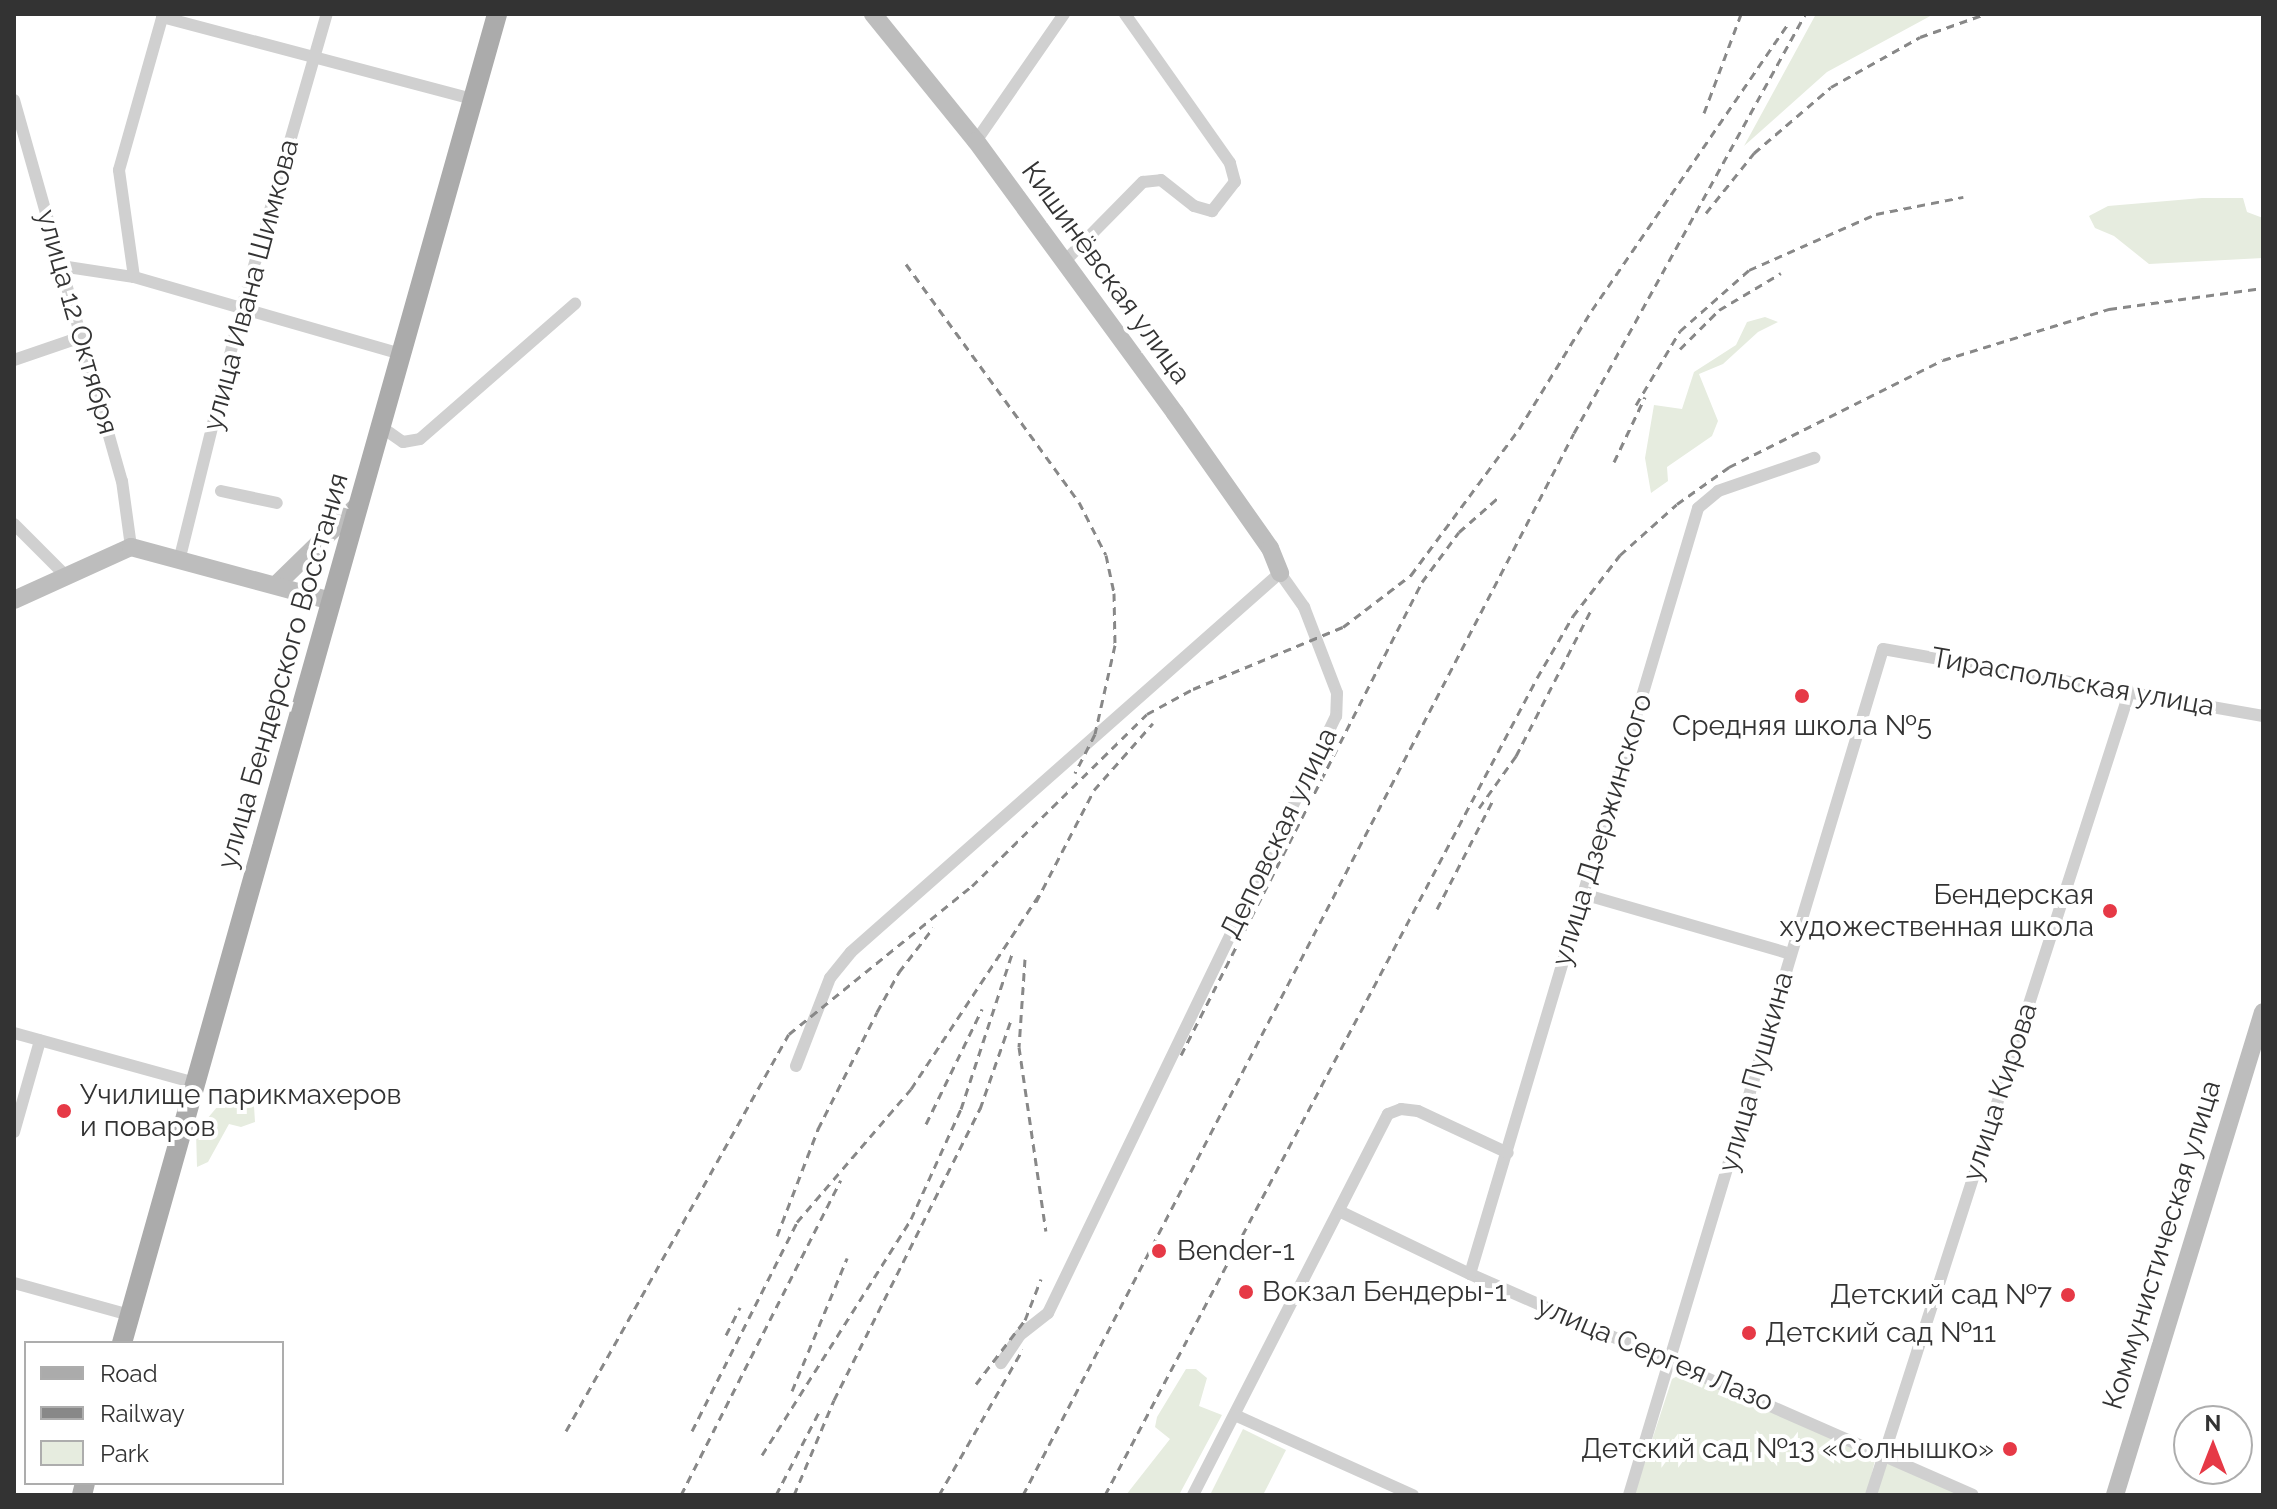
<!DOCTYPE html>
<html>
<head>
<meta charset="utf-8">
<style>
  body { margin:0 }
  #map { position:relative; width:2277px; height:1509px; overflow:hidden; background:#fff; font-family:Raleway,sans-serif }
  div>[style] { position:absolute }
  .green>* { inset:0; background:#e6ecdf }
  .street>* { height:12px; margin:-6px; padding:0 6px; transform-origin:6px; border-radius:6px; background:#d0d0d0 }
  .secondary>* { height:18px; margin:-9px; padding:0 9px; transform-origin:9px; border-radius:9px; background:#bdbdbd }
  .primary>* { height:20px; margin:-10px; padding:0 10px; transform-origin:10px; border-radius:10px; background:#ababab }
  .rail>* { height:3px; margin-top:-1.5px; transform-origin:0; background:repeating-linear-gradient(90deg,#888 0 8px,transparent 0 14px) }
  .dots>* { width:22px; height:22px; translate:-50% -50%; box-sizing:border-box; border:4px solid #fff; border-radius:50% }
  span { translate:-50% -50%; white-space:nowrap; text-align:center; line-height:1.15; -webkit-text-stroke:8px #fff; paint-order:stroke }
  .street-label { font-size:28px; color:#333 }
  .poi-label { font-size:28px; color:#333 }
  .right { translate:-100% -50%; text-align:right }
  .left { translate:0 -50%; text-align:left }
  .frame { position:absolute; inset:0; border:16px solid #333; pointer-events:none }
  .legend { position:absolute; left:24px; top:1341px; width:260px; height:144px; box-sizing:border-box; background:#fff; border:2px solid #adadad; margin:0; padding:10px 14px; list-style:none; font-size:24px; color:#333 }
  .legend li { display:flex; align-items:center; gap:16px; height:40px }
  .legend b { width:40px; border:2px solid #adadad }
  .north { position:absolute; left:2173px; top:1405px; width:80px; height:80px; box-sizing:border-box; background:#fff; border:2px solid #adadad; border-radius:50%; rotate:0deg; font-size:22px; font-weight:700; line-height:32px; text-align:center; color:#333 }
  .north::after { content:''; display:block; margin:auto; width:28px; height:36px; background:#e63946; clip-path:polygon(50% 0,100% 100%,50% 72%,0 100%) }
</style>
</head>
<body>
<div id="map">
  <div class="green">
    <div style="clip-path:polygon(1816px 14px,1934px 14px,1827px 72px,1744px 146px)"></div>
    <div style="clip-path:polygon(2202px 198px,2243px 198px,2247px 212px,2263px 218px,2263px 258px,2149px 264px,2114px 236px,2095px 228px,2089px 216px,2108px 206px)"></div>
    <div style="clip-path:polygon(1765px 317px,1778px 322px,1758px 332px,1723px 364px,1699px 374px,1718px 421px,1712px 436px,1667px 467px,1668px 481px,1651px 493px,1645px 458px,1654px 405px,1682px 409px,1694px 372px,1736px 345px,1747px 322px)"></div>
    <div style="clip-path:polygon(237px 1099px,254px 1106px,255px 1122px,241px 1127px,229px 1124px,208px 1162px,197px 1167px,196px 1132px,223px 1100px)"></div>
    <div style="clip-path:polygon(1186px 1369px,1196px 1369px,1207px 1378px,1199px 1406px,1222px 1415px,1179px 1495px,1126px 1495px,1170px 1439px,1155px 1427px,1157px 1417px)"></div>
    <div style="clip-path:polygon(1684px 1372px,1866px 1451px,1875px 1460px,1867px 1495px,1634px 1495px,1672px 1379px)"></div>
    <div style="clip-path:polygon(1243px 1429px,1286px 1450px,1263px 1495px,1210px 1495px)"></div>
    <div style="clip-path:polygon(1883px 1455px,1973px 1495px,1871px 1495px)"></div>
  </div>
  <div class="street">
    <div style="left:162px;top:17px;width:322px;rotate:14.8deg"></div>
    <div style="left:14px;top:100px;width:396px;rotate:74.2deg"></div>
    <div style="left:122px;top:481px;width:67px;rotate:82.2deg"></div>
    <div style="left:976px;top:141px;width:155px;rotate:-55.3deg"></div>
    <div style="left:1063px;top:263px;width:114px;rotate:-45.4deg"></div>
    <div style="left:1143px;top:182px;width:18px;rotate:-6deg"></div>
    <div style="left:1161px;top:180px;width:42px;rotate:38.2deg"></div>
    <div style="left:1194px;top:206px;width:19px;rotate:16deg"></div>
    <div style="left:1212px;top:211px;width:37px;rotate:-52deg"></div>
    <div style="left:1235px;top:182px;width:20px;rotate:-105deg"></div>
    <div style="left:1230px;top:163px;width:182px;rotate:-125.2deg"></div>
    <div style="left:61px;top:266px;width:74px;rotate:8.6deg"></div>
    <div style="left:134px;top:277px;width:277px;rotate:16.1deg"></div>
    <div style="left:134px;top:277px;width:108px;rotate:-98deg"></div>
    <div style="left:119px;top:170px;width:162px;rotate:-74.2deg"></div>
    <div style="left:14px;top:360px;width:71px;rotate:-18.9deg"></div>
    <div style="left:380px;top:426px;width:28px;rotate:35deg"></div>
    <div style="left:403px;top:442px;width:17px;rotate:-10deg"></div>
    <div style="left:420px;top:439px;width:206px;rotate:-41.1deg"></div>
    <div style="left:221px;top:491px;width:57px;rotate:12.1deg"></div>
    <div style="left:14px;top:524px;width:71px;rotate:45deg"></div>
    <div style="left:180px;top:557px;width:253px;rotate:-76.1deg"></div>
    <div style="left:241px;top:311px;width:309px;rotate:-73.9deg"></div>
    <div style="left:1583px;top:894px;width:216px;rotate:16.1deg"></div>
    <div style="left:14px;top:1033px;width:189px;rotate:15.4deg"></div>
    <div style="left:796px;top:1066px;width:94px;rotate:-68.9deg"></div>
    <div style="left:830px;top:978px;width:33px;rotate:-51deg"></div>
    <div style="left:851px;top:952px;width:572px;rotate:-41.46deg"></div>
    <div style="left:1280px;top:573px;width:42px;rotate:54.8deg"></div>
    <div style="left:1304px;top:607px;width:92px;rotate:69deg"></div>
    <div style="left:1337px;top:693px;width:23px;rotate:92deg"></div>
    <div style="left:1336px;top:716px;width:663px;rotate:115.75deg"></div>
    <div style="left:1048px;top:1313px;width:36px;rotate:142deg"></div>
    <div style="left:1020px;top:1335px;width:34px;rotate:124deg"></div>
    <div style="left:14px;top:1132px;width:95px;rotate:-74.1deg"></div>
    <div style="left:1339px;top:1211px;width:145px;rotate:25.7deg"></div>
    <div style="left:1470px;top:1274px;width:549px;rotate:23.72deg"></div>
    <div style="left:1470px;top:1274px;width:799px;rotate:-73.42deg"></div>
    <div style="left:1698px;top:508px;width:26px;rotate:-40deg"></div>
    <div style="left:1718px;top:491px;width:102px;rotate:-19deg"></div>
    <div style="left:14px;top:1283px;width:119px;rotate:15.5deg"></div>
    <div style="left:1237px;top:1416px;width:193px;rotate:24.2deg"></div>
    <div style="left:1193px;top:1495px;width:428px;rotate:-62.9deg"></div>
    <div style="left:1388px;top:1114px;width:14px;rotate:-21deg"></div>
    <div style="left:1401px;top:1109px;width:17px;rotate:7deg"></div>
    <div style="left:1418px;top:1111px;width:99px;rotate:25deg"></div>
    <div style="left:1629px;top:1495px;width:883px;rotate:-73.29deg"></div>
    <div style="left:1883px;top:649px;width:386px;rotate:10deg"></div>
    <div style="left:1871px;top:1495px;width:846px;rotate:-72.16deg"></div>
  </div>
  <div class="secondary">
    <div style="left:873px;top:14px;width:164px;rotate:51deg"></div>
    <div style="left:976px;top:141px;width:337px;rotate:53.8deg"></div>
    <div style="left:1175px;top:413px;width:165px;rotate:54.9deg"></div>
    <div style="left:1270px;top:548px;width:27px;rotate:68deg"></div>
    <div style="left:276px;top:585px;width:115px;rotate:-44.3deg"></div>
    <div style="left:14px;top:600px;width:128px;rotate:-24.4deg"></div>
    <div style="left:131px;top:547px;width:207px;rotate:15.1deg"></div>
    <div style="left:2115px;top:1495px;width:505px;rotate:-72.96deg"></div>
  </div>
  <div class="primary">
    <div style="left:122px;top:1343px;width:1381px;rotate:-74.24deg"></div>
    <div style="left:82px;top:1495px;width:12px;rotate:-76deg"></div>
  </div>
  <div class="rail">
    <div style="left:1704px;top:113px;width:106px;rotate:-69.5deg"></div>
    <div style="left:1706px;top:213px;width:77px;rotate:-51.3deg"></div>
    <div style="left:1754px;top:153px;width:101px;rotate:-40.6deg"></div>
    <div style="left:1831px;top:87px;width:102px;rotate:-29.3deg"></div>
    <div style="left:1920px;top:37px;width:69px;rotate:-19.5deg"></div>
    <div style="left:906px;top:264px;width:294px;rotate:54deg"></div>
    <div style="left:1079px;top:502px;width:59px;rotate:63deg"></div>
    <div style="left:1106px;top:555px;width:39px;rotate:78deg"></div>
    <div style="left:1114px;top:593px;width:52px;rotate:88.9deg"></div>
    <div style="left:1115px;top:645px;width:91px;rotate:102.7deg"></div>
    <div style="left:1095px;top:734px;width:44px;rotate:117.1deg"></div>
    <div style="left:1680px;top:349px;width:55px;rotate:-45deg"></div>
    <div style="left:1719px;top:310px;width:72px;rotate:-30.8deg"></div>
    <div style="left:1636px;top:405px;width:86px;rotate:-59.3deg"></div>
    <div style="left:1680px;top:331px;width:92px;rotate:-41.5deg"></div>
    <div style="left:1749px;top:270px;width:139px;rotate:-23.8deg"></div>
    <div style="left:1876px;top:214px;width:89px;rotate:-11.1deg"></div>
    <div style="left:1614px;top:462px;width:72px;rotate:-64.5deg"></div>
    <div style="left:1479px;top:808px;width:64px;rotate:-54.6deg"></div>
    <div style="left:1516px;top:756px;width:164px;rotate:-62.8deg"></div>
    <div style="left:1036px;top:902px;width:126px;rotate:-62.6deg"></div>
    <div style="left:1094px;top:790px;width:89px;rotate:-48.6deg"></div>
    <div style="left:1437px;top:909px;width:125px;rotate:-62.8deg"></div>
    <div style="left:1025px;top:959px;width:88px;rotate:93.9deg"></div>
    <div style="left:1019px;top:1047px;width:186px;rotate:81.7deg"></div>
    <div style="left:1181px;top:1055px;width:531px;rotate:-63deg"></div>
    <div style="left:1422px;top:582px;width:62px;rotate:-53.5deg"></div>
    <div style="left:1459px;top:532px;width:55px;rotate:-41.3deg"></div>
    <div style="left:926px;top:1124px;width:128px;rotate:-64deg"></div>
    <div style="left:777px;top:1236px;width:115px;rotate:-69deg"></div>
    <div style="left:818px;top:1129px;width:131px;rotate:-63.2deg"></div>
    <div style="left:877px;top:1012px;width:46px;rotate:-61.2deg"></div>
    <div style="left:899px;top:972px;width:56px;rotate:-52.3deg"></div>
    <div style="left:726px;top:1335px;width:31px;rotate:-63deg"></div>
    <div style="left:976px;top:1384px;width:81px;rotate:-52.6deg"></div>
    <div style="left:1025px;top:1320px;width:44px;rotate:-68.7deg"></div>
    <div style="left:792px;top:1391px;width:144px;rotate:-67.5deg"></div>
    <div style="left:566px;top:1431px;width:455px;rotate:-60.7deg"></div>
    <div style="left:789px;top:1034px;width:235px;rotate:-39deg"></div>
    <div style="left:972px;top:886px;width:245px;rotate:-44.5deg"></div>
    <div style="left:1147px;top:714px;width:52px;rotate:-28.5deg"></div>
    <div style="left:1193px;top:689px;width:162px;rotate:-22.5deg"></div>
    <div style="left:1343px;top:627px;width:86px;rotate:-37.4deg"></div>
    <div style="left:1411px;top:575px;width:182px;rotate:-53.5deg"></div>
    <div style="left:1519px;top:429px;width:140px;rotate:-58.5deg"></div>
    <div style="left:1592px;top:310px;width:345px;rotate:-55.6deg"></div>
    <div style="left:692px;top:1431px;width:234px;rotate:-63.3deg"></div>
    <div style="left:797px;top:1222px;width:175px;rotate:-49.4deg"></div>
    <div style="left:911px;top:1089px;width:235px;rotate:-56.6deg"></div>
    <div style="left:762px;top:1455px;width:279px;rotate:-57.7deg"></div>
    <div style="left:911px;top:1219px;width:121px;rotate:-65.6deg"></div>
    <div style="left:961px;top:1109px;width:163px;rotate:-71.8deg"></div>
    <div style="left:681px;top:1495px;width:353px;rotate:-63.1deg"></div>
    <div style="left:776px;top:1495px;width:93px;rotate:-62.6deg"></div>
    <div style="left:794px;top:1495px;width:103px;rotate:-67.2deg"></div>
    <div style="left:834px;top:1400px;width:326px;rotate:-63.4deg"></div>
    <div style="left:980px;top:1109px;width:97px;rotate:-70.8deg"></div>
    <div style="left:831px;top:1495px;width:1px;rotate:-90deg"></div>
    <div style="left:939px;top:1495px;width:168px;rotate:-60.1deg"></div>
    <div style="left:1023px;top:1495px;width:1196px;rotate:-62.58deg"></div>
    <div style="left:1574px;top:433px;width:478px;rotate:-61.1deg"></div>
    <div style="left:1105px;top:1495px;width:924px;rotate:-62.13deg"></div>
    <div style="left:1537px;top:678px;width:72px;rotate:-59.9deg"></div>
    <div style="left:1573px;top:616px;width:77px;rotate:-52.4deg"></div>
    <div style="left:1620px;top:555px;width:76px;rotate:-41.8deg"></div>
    <div style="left:1677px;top:504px;width:64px;rotate:-35.4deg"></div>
    <div style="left:1729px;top:467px;width:239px;rotate:-26.6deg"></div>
    <div style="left:1943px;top:360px;width:174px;rotate:-17.1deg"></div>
    <div style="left:2109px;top:309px;width:155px;rotate:-7.8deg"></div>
  </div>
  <div class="dots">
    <div style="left:1802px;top:696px;background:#e63946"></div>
    <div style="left:2110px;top:911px;background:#e63946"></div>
    <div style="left:64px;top:1111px;background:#e63946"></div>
    <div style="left:1159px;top:1251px;background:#e63946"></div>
    <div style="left:1246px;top:1292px;background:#e63946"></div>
    <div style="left:2068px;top:1295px;background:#e63946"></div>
    <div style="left:1749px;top:1333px;background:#e63946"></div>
    <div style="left:2010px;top:1449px;background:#e63946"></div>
  </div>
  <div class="street-label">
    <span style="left:1106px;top:273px;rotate:54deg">Кишинёвская улица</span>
    <span style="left:251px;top:285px;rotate:-75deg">улица Ивана Шимкова</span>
    <span style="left:77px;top:322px;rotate:74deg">улица 12 Октября</span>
    <span style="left:283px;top:671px;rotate:-74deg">улица Бендерского Восстания</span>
    <span style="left:2073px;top:682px;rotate:10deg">Тираспольская улица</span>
    <span style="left:1602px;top:830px;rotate:-73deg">улица Дзержинского</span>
    <span style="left:1279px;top:833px;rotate:-64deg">Деповская улица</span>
    <span style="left:1756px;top:1072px;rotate:-74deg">улица Пушкина</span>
    <span style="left:2000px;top:1092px;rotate:-72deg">улица Кирова</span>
    <span style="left:2162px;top:1245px;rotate:-73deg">Коммунистическая улица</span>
    <span style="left:1655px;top:1354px;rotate:23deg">улица Сергея Лазо</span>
  </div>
  <div class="poi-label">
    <span style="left:1802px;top:726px">Средняя школа №5</span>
    <span class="right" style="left:2094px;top:911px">Бендерская<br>художественная школа</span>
    <span class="left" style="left:80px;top:1111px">Училище парикмахеров<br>и поваров</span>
    <span class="left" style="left:1177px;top:1251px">Bender-1</span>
    <span class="left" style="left:1262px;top:1292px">Вокзал Бендеры-1</span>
    <span class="right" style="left:2052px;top:1295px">Детский сад №7</span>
    <span class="left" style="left:1765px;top:1333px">Детский сад №11</span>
    <span class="right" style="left:1994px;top:1449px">Детский сад №13 «Солнышко»</span>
  </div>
  <div class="frame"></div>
  <ul class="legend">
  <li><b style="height:10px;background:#ababab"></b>Road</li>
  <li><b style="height:10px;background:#888"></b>Railway</li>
  <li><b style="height:22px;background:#e6ecdf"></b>Park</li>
  </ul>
  <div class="north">N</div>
</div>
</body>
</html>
